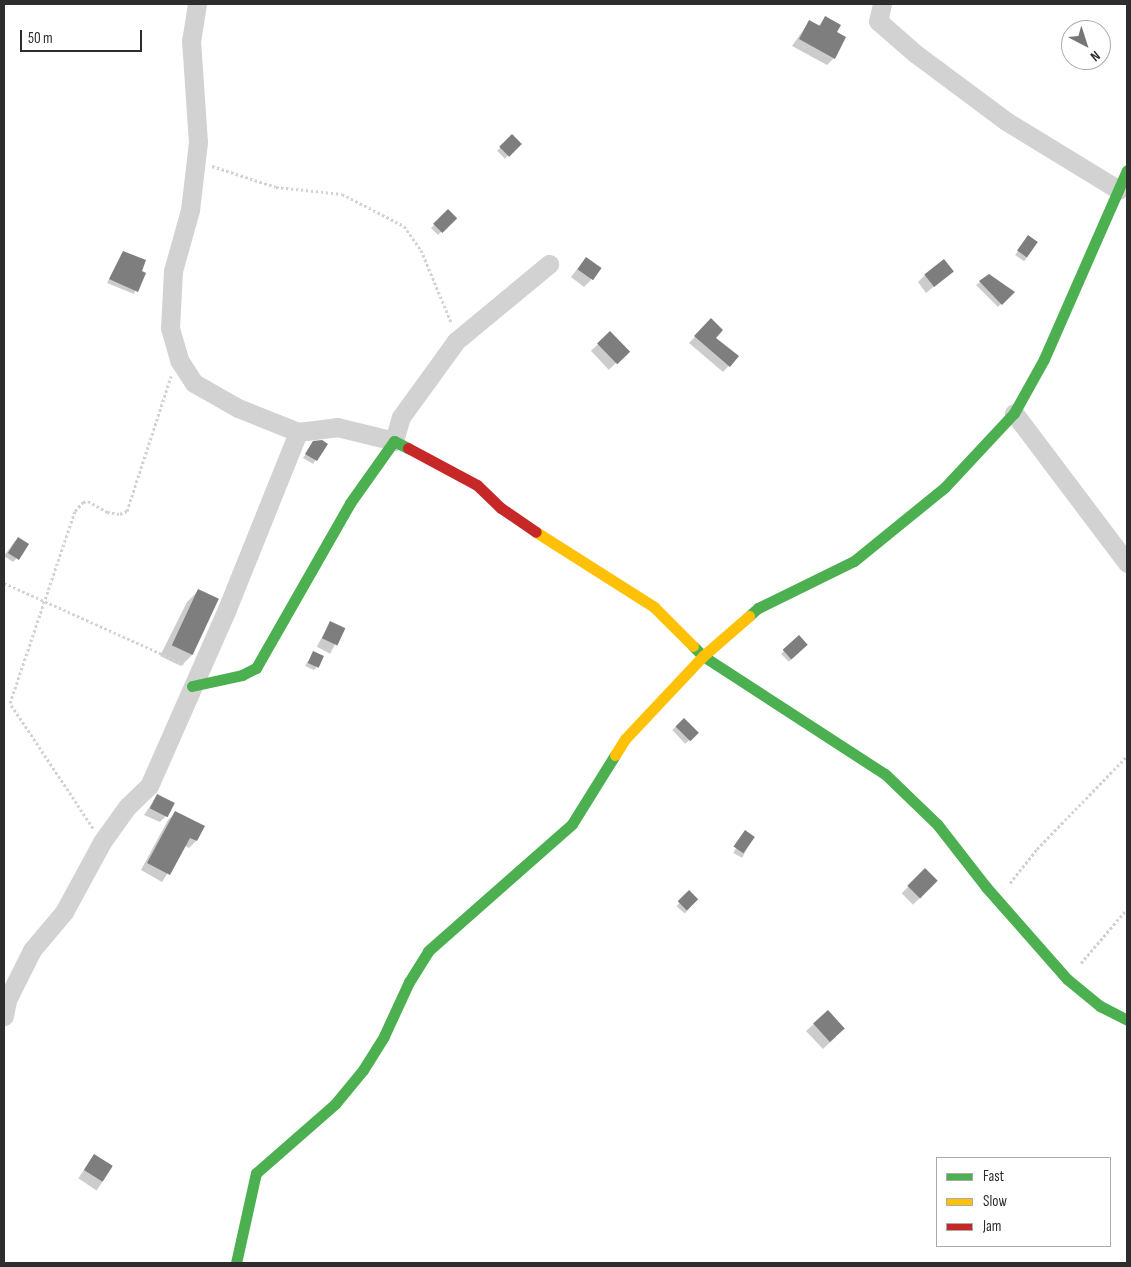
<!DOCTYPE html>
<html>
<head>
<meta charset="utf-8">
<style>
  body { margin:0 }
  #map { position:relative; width:1131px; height:1267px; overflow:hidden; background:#fff; font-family:"Sofia Sans Condensed",sans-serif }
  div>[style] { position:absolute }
  .shadow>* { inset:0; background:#0003; transform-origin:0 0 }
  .building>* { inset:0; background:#7e7e7e; transform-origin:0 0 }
  .path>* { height:3px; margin-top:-1.5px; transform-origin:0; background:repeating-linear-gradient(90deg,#d2d2d2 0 2.5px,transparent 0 5px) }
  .street>* { height:19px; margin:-9.5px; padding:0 9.5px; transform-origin:9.5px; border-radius:9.5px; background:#d2d2d2 }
  .fast>* { height:11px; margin:-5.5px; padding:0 5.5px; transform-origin:5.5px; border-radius:5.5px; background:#4caf50 }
  .slow>* { height:11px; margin:-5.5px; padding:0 5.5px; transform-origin:5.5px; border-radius:5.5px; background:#ffc107 }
  .jam>* { height:11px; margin:-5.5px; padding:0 5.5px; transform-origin:5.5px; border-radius:5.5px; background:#c62828 }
  span { translate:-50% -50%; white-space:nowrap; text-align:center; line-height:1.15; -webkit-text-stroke:5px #fff; paint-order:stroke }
  .frame { position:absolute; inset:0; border:5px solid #2d2d2d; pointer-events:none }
  .legend { position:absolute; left:936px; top:1157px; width:175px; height:90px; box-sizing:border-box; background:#fff; border:1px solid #ababab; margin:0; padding:6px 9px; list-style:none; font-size:15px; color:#2d2d2d }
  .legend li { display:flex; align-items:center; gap:10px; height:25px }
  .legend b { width:25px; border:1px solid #ababab }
  .north { position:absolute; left:1061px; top:20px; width:50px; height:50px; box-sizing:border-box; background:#fff; border:1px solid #ababab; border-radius:50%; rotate:140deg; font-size:14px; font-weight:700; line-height:20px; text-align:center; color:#2d2d2d }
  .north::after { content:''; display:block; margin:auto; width:18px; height:22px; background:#767676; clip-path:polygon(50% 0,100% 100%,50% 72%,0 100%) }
  .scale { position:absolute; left:20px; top:30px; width:122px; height:22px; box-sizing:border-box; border:2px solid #2d2d2d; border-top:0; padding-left:6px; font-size:15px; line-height:18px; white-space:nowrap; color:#2d2d2d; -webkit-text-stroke:4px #fff; paint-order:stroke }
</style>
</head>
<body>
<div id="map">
  <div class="shadow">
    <div style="clip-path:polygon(825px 18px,836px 33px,834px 58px,827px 65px,792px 46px,809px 22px,818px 26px)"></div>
    <div style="left:512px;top:136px;width:11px;height:21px;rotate:45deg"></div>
    <div style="left:448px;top:211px;width:10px;height:24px;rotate:45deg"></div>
    <div style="left:1028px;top:236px;width:11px;height:23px;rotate:34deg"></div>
    <div style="clip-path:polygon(123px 253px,141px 272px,134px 294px,107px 283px)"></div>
    <div style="clip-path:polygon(586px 258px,591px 280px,584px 287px,571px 277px)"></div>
    <div style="clip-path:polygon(952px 272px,926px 293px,918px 282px,925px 275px)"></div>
    <div style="clip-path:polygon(989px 276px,1013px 292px,998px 307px,976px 285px)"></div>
    <div style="clip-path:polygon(711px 320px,714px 339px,737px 357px,723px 372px,689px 343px)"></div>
    <div style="left:610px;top:333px;width:26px;height:26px;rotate:47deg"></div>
    <div style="clip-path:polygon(313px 443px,326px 444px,313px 464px,303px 458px)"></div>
    <div style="clip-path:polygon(15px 541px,16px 559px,13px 562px,4px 556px)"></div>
    <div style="clip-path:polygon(198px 591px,217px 600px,192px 655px,181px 666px,160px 656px,187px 602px)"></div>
    <div style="left:330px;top:622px;width:15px;height:28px;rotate:28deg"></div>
    <div style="left:798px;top:637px;width:11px;height:24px;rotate:45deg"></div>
    <div style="clip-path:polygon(313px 653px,317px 667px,314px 670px,305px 666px)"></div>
    <div style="left:684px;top:719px;width:19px;height:16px;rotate:47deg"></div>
    <div style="clip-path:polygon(157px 796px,167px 815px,160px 822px,144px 815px)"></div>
    <div style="clip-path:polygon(175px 813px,196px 841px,189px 848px,185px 846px,162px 882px,141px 870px,168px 820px)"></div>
    <div style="left:745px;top:832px;width:10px;height:24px;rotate:29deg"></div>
    <div style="left:925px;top:870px;width:16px;height:33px;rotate:45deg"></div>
    <div style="left:689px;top:892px;width:11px;height:19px;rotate:41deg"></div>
    <div style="clip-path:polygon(828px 1011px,836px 1037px,823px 1049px,806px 1031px)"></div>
    <div style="left:94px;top:1155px;width:22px;height:28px;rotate:34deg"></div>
  </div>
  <div class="building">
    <div style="clip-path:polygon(825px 16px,841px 25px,837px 32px,846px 37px,835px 59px,799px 39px,809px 20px,820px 26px)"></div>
    <div style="left:512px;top:134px;width:14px;height:18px;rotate:45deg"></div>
    <div style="left:448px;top:209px;width:13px;height:21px;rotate:45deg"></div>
    <div style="left:1028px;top:235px;width:12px;height:19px;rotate:35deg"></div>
    <div style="clip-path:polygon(123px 251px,146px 260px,142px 271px,146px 273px,138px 292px,109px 279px)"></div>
    <div style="left:586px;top:257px;width:19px;height:15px;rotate:35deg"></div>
    <div style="left:944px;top:259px;width:16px;height:25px;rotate:52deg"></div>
    <div style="clip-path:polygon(989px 274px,1015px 292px,1002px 305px,979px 281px)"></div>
    <div style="clip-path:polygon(711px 318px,723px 330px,716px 338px,739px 356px,730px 367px,694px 336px)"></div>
    <div style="left:610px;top:331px;width:29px;height:18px;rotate:46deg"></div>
    <div style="clip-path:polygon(322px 440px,328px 444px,317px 461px,305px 454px,313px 441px)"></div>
    <div style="left:18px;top:537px;width:13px;height:19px;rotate:32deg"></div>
    <div style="left:198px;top:589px;width:23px;height:62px;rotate:25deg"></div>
    <div style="left:330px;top:621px;width:17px;height:19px;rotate:25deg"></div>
    <div style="left:799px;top:635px;width:13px;height:22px;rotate:48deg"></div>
    <div style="left:313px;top:651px;width:12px;height:13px;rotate:24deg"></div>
    <div style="left:684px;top:718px;width:21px;height:12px;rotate:45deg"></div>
    <div style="left:157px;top:794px;width:20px;height:16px;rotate:27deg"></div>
    <div style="clip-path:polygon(175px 811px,205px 826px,197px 841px,190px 838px,170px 875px,147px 863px)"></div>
    <div style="left:745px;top:830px;width:12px;height:20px;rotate:35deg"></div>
    <div style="left:925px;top:868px;width:18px;height:25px;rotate:45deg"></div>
    <div style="left:689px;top:890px;width:13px;height:16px;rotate:45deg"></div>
    <div style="left:828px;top:1010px;width:25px;height:20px;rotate:48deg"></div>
    <div style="left:94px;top:1154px;width:22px;height:19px;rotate:32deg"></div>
  </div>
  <div class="path">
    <div style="left:212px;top:166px;width:67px;rotate:18.2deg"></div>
    <div style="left:276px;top:187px;width:66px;rotate:6.1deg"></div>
    <div style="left:342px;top:194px;width:70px;rotate:27.3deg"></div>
    <div style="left:404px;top:226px;width:29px;rotate:55deg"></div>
    <div style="left:421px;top:250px;width:78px;rotate:67.4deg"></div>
    <div style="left:4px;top:583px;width:197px;rotate:24.2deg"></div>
    <div style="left:93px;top:828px;width:150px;rotate:-123.6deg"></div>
    <div style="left:10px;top:703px;width:203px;rotate:-71.3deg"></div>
    <div style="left:75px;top:511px;width:12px;rotate:-48deg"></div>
    <div style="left:83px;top:502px;width:5px;rotate:-11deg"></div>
    <div style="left:88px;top:501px;width:22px;rotate:30deg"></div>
    <div style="left:107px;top:512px;width:13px;rotate:9deg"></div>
    <div style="left:120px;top:514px;width:8px;rotate:-23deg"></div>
    <div style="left:127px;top:511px;width:142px;rotate:-71.9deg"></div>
    <div style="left:1010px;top:883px;width:43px;rotate:-51.5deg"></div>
    <div style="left:1037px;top:849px;width:129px;rotate:-45.9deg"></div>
    <div style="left:1081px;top:963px;width:71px;rotate:-49.6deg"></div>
  </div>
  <div class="street">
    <div style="left:197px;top:4px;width:36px;rotate:99deg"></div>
    <div style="left:191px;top:40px;width:102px;rotate:86.1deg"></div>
    <div style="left:198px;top:142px;width:68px;rotate:96.7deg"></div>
    <div style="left:190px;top:210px;width:63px;rotate:105.6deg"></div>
    <div style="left:173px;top:271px;width:57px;rotate:93deg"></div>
    <div style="left:170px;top:328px;width:33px;rotate:74deg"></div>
    <div style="left:179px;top:360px;width:27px;rotate:57deg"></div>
    <div style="left:194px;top:383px;width:51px;rotate:29.6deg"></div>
    <div style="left:238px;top:408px;width:65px;rotate:21.8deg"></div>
    <div style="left:298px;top:432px;width:39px;rotate:-7deg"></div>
    <div style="left:337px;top:427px;width:59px;rotate:13.8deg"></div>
    <div style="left:394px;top:441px;width:25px;rotate:-74deg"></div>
    <div style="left:401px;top:417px;width:94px;rotate:-54.1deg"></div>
    <div style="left:456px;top:341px;width:121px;rotate:-39.6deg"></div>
    <div style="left:882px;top:4px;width:17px;rotate:103deg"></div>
    <div style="left:878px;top:21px;width:50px;rotate:41deg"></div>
    <div style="left:916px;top:54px;width:112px;rotate:36.7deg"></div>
    <div style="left:1006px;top:121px;width:132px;rotate:31.4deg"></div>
    <div style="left:1014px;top:413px;width:188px;rotate:53deg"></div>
    <div style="left:4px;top:1016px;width:16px;rotate:-79deg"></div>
    <div style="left:7px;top:1000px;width:56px;rotate:-63.4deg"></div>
    <div style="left:32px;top:950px;width:50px;rotate:-49.9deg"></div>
    <div style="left:64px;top:912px;width:80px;rotate:-61.5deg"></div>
    <div style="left:102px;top:842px;width:43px;rotate:-54.5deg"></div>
    <div style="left:127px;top:807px;width:30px;rotate:-44deg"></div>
    <div style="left:149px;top:786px;width:193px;rotate:-66.2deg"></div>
    <div style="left:227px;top:609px;width:191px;rotate:-68.1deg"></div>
  </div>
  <div class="fast">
    <div style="left:749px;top:616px;width:12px;rotate:-42deg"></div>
    <div style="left:758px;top:608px;width:107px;rotate:-26.1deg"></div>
    <div style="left:854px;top:561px;width:117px;rotate:-39.1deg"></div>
    <div style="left:945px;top:487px;width:101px;rotate:-47deg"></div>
    <div style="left:1014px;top:413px;width:62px;rotate:-60.9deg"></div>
    <div style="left:1044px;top:359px;width:206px;rotate:-66.3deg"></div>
    <div style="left:693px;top:646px;width:14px;rotate:45deg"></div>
    <div style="left:703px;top:656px;width:217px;rotate:33deg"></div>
    <div style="left:885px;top:774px;width:72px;rotate:43.9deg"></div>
    <div style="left:937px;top:824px;width:80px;rotate:52.1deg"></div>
    <div style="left:986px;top:887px;width:123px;rotate:48.6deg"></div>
    <div style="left:1067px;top:979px;width:43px;rotate:39.3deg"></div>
    <div style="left:1100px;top:1006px;width:30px;rotate:27deg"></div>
    <div style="left:192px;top:686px;width:51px;rotate:-12.4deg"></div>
    <div style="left:242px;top:675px;width:16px;rotate:-27deg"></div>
    <div style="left:256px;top:668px;width:190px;rotate:-60.3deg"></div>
    <div style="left:350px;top:503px;width:76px;rotate:-54.6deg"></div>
    <div style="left:394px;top:441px;width:16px;rotate:27deg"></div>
    <div style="left:236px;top:1263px;width:92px;rotate:-77.5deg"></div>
    <div style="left:256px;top:1173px;width:105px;rotate:-41.1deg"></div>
    <div style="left:335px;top:1104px;width:44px;rotate:-50.5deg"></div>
    <div style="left:363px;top:1070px;width:40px;rotate:-58deg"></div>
    <div style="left:384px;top:1036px;width:60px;rotate:-65.2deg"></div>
    <div style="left:409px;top:982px;width:36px;rotate:-58deg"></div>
    <div style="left:428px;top:951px;width:192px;rotate:-41.4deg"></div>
    <div style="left:572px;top:824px;width:81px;rotate:-58.1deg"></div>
  </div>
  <div class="slow">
    <div style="left:536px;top:532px;width:140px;rotate:32.4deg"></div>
    <div style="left:654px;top:607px;width:55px;rotate:45deg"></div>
    <div style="left:615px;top:755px;width:19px;rotate:-58deg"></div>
    <div style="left:625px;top:739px;width:114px;rotate:-46.8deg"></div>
    <div style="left:703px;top:656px;width:61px;rotate:-41deg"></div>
  </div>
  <div class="jam">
    <div style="left:408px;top:448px;width:78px;rotate:28.2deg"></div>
    <div style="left:477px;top:485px;width:33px;rotate:44deg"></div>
    <div style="left:501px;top:508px;width:42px;rotate:34.4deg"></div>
  </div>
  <div class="frame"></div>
  <ul class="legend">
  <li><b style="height:6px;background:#4caf50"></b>Fast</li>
  <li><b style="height:6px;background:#ffc107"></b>Slow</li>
  <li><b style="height:6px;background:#c62828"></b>Jam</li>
  </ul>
  <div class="north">N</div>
  <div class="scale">50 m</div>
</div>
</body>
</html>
